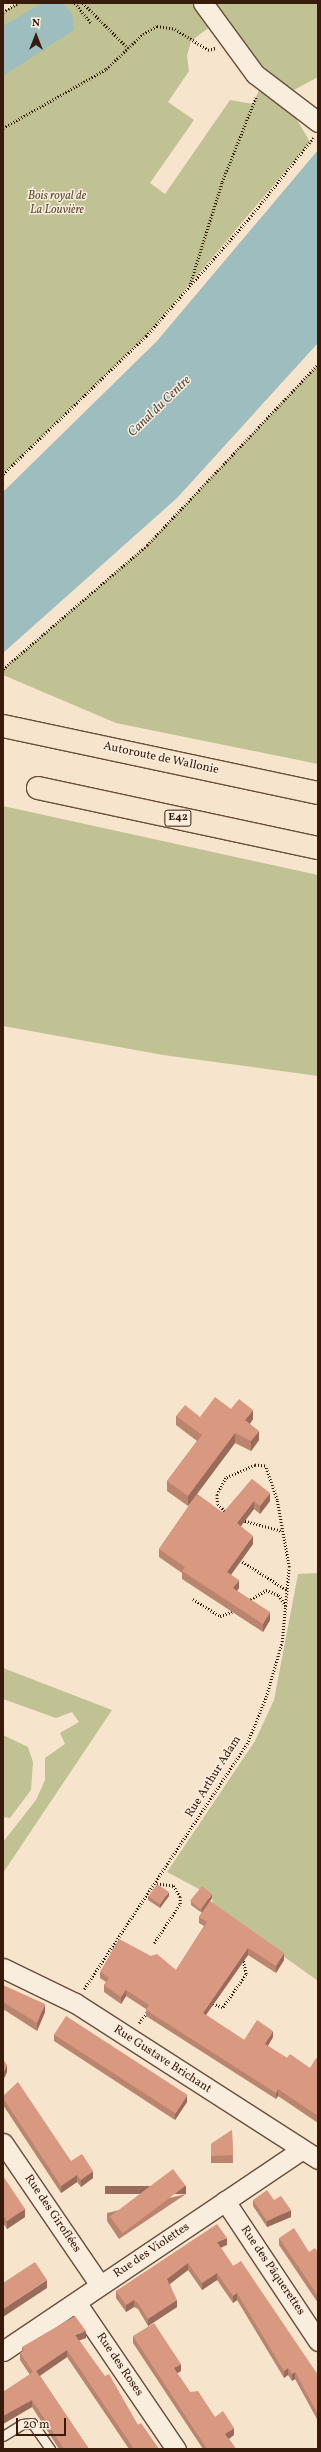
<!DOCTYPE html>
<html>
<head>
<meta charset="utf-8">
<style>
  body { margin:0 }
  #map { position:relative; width:321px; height:2452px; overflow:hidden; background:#f6e4cc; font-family:Vollkorn,serif }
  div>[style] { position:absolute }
  .green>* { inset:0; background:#c1c294 }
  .water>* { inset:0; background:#9ebdbe }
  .path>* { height:2.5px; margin-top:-1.25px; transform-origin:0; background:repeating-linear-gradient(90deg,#381b0a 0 1px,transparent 0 3px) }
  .roads { filter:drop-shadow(1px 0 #684d3a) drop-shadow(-1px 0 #684d3a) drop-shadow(0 1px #684d3a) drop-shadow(0 -1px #684d3a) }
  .lane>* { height:9px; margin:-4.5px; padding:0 4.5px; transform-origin:4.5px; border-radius:4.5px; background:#f9edde }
  .street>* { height:19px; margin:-9.5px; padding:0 9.5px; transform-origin:9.5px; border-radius:9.5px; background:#f9edde }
  .highway>* { height:22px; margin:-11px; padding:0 11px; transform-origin:11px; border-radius:11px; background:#f6e4cc }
  .wall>* { inset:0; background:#bb846e }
  .shaded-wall>* { inset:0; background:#986b5a; transform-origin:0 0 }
  .building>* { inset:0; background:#d99980; transform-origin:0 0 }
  span { translate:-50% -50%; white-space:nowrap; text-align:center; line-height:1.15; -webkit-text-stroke:3px #f9edde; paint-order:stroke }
  .shield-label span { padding:1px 3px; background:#f9edde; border:1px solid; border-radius:3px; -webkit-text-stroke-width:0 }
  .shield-label { font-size:11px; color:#381b0a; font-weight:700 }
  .park-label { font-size:12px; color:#614d33; font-style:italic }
  .street-label { font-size:12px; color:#381b0a }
  .water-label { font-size:13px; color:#574c40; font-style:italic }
  .frame { position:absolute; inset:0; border:4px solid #381b0a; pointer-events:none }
  .north { position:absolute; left:16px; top:16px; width:40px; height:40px; -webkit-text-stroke:3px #f9edde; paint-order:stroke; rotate:0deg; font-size:11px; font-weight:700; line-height:16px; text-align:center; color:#381b0a }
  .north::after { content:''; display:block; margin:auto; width:14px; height:18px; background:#381b0a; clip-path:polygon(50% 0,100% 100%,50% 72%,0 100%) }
  .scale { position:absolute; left:16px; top:2418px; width:50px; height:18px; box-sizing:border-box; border:2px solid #381b0a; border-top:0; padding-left:5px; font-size:12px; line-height:14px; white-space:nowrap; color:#381b0a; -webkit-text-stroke:3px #f9edde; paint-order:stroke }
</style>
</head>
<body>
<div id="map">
  <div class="green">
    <div style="clip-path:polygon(evenodd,18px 3px,318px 3px,318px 77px,283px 96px,310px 142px,146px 336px,3px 474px,3px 12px,18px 3px,215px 23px,263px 81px,253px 104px,230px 100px,165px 194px,150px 183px,194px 120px,168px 102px,189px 71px,187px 56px,191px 41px,215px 23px)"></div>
    <div style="clip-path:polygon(318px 364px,318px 764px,116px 723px,3px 675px,3px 669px,147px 545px)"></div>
    <div style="clip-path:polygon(3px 806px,318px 875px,318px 1076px,163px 1055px,3px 1026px)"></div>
    <div style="clip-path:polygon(318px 1573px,318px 1981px,213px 1906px,212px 1896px,167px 1872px,255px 1741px,274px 1700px,298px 1574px)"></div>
    <div style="clip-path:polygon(3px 1668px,112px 1710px,3px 1873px,3px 1842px,36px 1800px,45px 1780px,45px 1758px,65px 1744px,60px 1733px,79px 1722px,72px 1712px,56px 1718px,3px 1699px)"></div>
    <div style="clip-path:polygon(3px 1735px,28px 1747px,33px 1762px,31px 1790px,10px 1818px,3px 1817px)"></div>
  </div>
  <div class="water">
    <div style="clip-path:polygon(42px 3px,63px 3px,72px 14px,74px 30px,3px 76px,3px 26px)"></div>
    <div style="clip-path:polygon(318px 150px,318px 343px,177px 498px,3px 653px,3px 492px,157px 341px)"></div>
  </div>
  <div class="path">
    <div style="left:75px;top:3px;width:27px;rotate:51deg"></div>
    <div style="left:83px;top:3px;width:64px;rotate:45deg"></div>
    <div style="left:3px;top:12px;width:17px;rotate:-31deg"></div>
    <div style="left:3px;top:128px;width:119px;rotate:-29.8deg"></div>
    <div style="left:106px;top:69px;width:51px;rotate:-43.4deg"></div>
    <div style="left:143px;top:34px;width:16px;rotate:-30deg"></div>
    <div style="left:157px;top:26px;width:18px;rotate:9deg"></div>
    <div style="left:175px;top:29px;width:39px;rotate:32deg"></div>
    <div style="left:208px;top:50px;width:8px;rotate:-14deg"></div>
    <div style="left:190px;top:284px;width:107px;rotate:-72.6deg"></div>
    <div style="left:222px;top:182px;width:92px;rotate:-68.2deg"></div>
    <div style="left:3px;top:474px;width:199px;rotate:-44deg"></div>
    <div style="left:146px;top:336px;width:159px;rotate:-48.8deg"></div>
    <div style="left:251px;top:216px;width:100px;rotate:-51.5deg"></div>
    <div style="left:3px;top:669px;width:190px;rotate:-40.7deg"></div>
    <div style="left:147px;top:545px;width:249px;rotate:-46.6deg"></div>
    <div style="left:242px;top:1520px;width:41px;rotate:15.4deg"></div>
    <div style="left:240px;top:1560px;width:56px;rotate:32.6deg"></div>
    <div style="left:193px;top:1599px;width:32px;rotate:32deg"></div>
    <div style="left:220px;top:1616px;width:15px;rotate:-20deg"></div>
    <div style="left:248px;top:1601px;width:21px;rotate:-31deg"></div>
    <div style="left:266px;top:1590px;width:14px;rotate:21deg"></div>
    <div style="left:279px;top:1595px;width:13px;rotate:58deg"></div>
    <div style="left:154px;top:1943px;width:47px;rotate:-56.3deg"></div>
    <div style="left:180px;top:1904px;width:7px;rotate:-90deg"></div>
    <div style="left:180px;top:1897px;width:13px;rotate:-122deg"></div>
    <div style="left:173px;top:1886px;width:16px;rotate:-173deg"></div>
    <div style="left:84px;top:1989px;width:294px;rotate:-56.4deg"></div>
    <div style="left:247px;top:1744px;width:51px;rotate:-68deg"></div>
    <div style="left:266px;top:1697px;width:57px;rotate:-73.8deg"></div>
    <div style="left:282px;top:1642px;width:75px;rotate:-84.7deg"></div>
    <div style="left:289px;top:1567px;width:68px;rotate:-100.2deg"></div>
    <div style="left:277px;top:1500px;width:36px;rotate:-109deg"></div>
    <div style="left:265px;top:1466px;width:10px;rotate:-174deg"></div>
    <div style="left:255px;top:1465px;width:32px;rotate:156deg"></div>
    <div style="left:226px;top:1478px;width:19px;rotate:118deg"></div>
    <div style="left:217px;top:1495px;width:9px;rotate:84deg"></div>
    <div style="left:218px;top:1504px;width:13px;rotate:45deg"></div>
    <div style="left:210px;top:2003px;width:14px;rotate:17deg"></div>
    <div style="left:223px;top:2007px;width:40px;rotate:-55.1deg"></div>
    <div style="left:246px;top:1974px;width:14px;rotate:-102deg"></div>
    <div style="left:139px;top:2023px;width:15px;rotate:-53deg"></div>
  </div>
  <div class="roads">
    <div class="lane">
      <div style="left:3px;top:2436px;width:22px;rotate:-32deg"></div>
      <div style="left:22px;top:2424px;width:10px;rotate:-6deg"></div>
      <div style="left:32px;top:2423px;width:32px;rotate:55deg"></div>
    </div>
    <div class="street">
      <div style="left:203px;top:3px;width:88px;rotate:53.8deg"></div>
      <div style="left:255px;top:74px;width:79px;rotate:37.3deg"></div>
      <div style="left:3px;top:1968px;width:80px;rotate:25.9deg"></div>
      <div style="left:75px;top:2003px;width:289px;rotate:32.7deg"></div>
      <div style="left:3px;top:2143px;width:172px;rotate:55.7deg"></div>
      <div style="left:225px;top:2201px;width:168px;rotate:56.4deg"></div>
      <div style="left:76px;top:2302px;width:178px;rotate:55.8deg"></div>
      <div style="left:3px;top:2351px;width:358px;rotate:-34deg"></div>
    </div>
    <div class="highway">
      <div style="left:3px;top:726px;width:322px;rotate:12deg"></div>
      <div style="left:38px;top:788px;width:286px;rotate:12.1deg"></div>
    </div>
  </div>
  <div class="wall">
    <div style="clip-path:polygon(231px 1409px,253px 1419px,250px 1424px,259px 1440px,251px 1451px,235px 1443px,197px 1494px,223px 1513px,252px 1479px,270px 1501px,260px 1514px,254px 1509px,241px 1526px,253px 1544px,231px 1575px,239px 1588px,237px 1591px,270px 1620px,263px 1632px,182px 1579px,182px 1573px,159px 1557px,159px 1549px,195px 1497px,188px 1506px,167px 1491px,167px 1481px,197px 1441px,176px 1425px,176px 1416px,200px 1417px)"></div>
    <div style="clip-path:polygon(148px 1896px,169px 1896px,160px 1908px,148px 1900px)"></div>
    <div style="clip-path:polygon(212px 1898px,210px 1901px,284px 1960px,276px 1973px,248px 1955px,206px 2015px,244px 2040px,273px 2037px,268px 2046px,287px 2058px,310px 2068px,318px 2059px,318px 2123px,278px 2096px,276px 2099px,146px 2016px,146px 2009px,126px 1996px,121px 2004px,104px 1992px,104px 1985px,106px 1982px,100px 1978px,100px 1972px,176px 1970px,204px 1926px,199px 1923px,199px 1917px,206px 1906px,202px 1913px,191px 1905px,191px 1901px)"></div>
    <div style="clip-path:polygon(3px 1985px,45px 2012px,37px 2031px,3px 2009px)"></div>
    <div style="clip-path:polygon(54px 2034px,187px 2102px,175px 2120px,54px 2041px)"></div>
    <div style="clip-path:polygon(3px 2096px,71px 2161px,93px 2178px,81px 2187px,77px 2182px,61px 2193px,3px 2105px)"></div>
    <div style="clip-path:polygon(232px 2130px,233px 2163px,211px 2163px,211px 2144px)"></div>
    <div style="clip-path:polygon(3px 2176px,25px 2217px,7px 2229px,3px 2223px)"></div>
    <div style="clip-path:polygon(186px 2194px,119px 2239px,107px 2221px,107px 2213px)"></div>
    <div style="clip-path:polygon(253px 2200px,291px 2217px,267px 2227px,253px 2206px)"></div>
    <div style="clip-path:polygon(279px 2238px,309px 2252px,318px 2252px,318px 2303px,279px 2245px)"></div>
    <div style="clip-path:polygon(227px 2245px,221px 2248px,233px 2266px,318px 2375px,318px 2421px,295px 2379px,292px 2381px,288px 2375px,284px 2378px,237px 2300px,233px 2303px,217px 2280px,202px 2290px,188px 2270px,170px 2284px,177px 2307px,148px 2326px,138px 2309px,134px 2307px,126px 2312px,116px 2298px,116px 2291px)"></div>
    <div style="clip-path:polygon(133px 2336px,181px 2371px,177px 2373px,190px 2392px,215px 2417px,234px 2435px,229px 2439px,236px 2449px,203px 2449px,133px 2343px)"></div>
    <div style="clip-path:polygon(86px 2338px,79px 2340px,138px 2425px,159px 2449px,129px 2449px,67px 2357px,40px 2376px,89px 2449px,59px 2449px,32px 2407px,3px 2424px,3px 2392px,30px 2375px,20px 2360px,20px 2353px,22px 2352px,22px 2347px)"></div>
  </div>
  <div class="shaded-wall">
    <div style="clip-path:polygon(253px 1410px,253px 1419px,245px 1430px,245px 1420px)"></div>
    <div style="clip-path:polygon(259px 1431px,259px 1440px,251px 1451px,251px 1441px)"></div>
    <div style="clip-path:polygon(235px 1433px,235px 1443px,188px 1506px,188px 1496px)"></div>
    <div style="clip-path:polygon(270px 1493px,270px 1501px,260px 1514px,260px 1506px)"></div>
    <div style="clip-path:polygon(254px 1501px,254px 1509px,237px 1531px,237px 1523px)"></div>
    <div style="clip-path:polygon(253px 1536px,253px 1544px,227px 1580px,227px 1572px)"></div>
    <div style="clip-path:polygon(239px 1580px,239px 1588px,233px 1597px,233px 1588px)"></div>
    <div style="clip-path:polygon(270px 1612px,270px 1620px,263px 1632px,263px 1624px)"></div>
    <div style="clip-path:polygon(169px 1892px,169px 1896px,160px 1908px,160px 1904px)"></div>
    <div style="clip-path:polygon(212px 1894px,212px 1898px,202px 1913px,202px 1909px)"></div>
    <div style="clip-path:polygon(248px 1948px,248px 1955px,203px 2019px,203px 2013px)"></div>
    <div style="clip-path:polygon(284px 1953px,284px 1960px,276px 1973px,276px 1966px)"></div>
    <div style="clip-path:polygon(126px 1990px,126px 1996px,121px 2004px,121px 1997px)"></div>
    <div style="clip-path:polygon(45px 2004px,45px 2012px,37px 2031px,37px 2023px)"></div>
    <div style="clip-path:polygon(273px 2031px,273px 2037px,265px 2050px,265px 2044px)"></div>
    <div style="clip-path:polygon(7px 2065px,7px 2072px,3px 2081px,3px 2073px)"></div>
    <div style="clip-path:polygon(278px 2089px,278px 2096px,276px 2099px,276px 2093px)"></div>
    <div style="clip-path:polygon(187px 2095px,187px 2102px,175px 2120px,175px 2113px)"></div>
    <div style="clip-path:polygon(93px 2171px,93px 2178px,81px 2187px,81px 2180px)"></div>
    <div style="clip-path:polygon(77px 2175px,77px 2182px,61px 2193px,61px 2186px)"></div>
    <div style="left:186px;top:2186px;width:8px;height:81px;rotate:90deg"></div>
    <div style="clip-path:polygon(25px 2209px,25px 2217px,7px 2229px,7px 2221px)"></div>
    <div style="clip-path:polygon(291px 2210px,291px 2217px,267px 2227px,267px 2221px)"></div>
    <div style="clip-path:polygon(227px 2238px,227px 2245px,217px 2249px,217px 2242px)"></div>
    <div style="clip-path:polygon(188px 2263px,188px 2270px,167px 2286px,167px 2279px)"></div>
    <div style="clip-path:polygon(217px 2273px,217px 2280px,202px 2290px,202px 2283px)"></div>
    <div style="clip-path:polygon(47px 2280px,47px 2288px,3px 2317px,3px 2309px)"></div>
    <div style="clip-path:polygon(237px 2293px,237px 2300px,233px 2303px,233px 2296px)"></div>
    <div style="clip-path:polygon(134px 2300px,134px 2307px,126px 2312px,126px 2305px)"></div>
    <div style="clip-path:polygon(177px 2300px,177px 2307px,148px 2326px,148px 2319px)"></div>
    <div style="clip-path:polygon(86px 2331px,86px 2338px,75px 2342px,75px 2335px)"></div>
    <div style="clip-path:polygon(67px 2350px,67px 2357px,36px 2378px,36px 2371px)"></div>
    <div style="clip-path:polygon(181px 2364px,181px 2371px,174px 2375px,174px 2368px)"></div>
    <div style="clip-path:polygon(288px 2368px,288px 2375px,284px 2378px,284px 2371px)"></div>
    <div style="clip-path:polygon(295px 2372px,295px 2379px,292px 2381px,292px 2374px)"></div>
    <div style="clip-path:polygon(32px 2400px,32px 2407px,3px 2424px,3px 2416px)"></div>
    <div style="clip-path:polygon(234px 2428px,234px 2435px,225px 2441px,225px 2434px)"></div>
  </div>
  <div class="building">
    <div style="clip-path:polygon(215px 1397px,231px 1409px,239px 1399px,253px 1410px,245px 1420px,259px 1431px,251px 1441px,235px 1433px,188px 1496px,167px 1481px,202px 1435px,176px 1416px,185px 1405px,200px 1417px)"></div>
    <div style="clip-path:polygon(252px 1479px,270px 1493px,260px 1506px,254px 1501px,237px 1523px,253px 1536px,227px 1572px,239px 1580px,233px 1588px,270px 1612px,263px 1624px,182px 1571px,185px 1567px,159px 1549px,197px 1494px,223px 1513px)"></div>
    <div style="left:157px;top:1884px;width:14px;height:15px;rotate:34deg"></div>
    <div style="left:202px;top:1886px;width:13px;height:19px;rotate:39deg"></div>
    <div style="clip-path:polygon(210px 1901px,284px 1953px,276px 1966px,248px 1948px,203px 2013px,244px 2040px,257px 2020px,273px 2031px,265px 2044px,287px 2058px,290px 2054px,310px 2068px,316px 2058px,318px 2059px,318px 2116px,278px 2089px,276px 2093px,146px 2010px,149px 2005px,126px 1990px,121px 1997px,104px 1985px,109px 1978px,100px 1972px,119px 1939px,151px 1956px,157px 1954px,176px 1970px,207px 1922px,199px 1917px)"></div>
    <div style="clip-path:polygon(3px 1985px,45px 2004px,37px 2023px,3px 2002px)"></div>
    <div style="left:66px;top:2016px;width:145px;height:22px;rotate:33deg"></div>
    <div style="clip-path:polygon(3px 2059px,7px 2065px,3px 2073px)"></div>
    <div style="clip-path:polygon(18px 2082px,71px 2161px,82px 2154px,93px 2171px,81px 2180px,77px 2175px,61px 2186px,3px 2098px,3px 2096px)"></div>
    <div style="clip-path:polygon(232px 2130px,233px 2155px,211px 2156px,211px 2144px)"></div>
    <div style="left:173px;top:2169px;width:21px;height:79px;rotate:53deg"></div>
    <div style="clip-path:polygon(3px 2176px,25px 2209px,7px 2221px,3px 2215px)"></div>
    <div style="clip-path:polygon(267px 2190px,274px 2200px,281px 2196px,291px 2210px,267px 2221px,253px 2200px)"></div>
    <div style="clip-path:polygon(217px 2224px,227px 2238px,217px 2242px,233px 2266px,241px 2261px,318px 2375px,318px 2414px,295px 2372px,292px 2374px,288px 2368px,284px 2371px,237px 2293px,233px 2296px,217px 2273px,202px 2283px,188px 2263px,167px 2279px,177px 2300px,148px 2319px,138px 2303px,134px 2300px,126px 2305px,116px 2291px)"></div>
    <div style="clip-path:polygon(294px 2228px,309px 2252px,315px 2248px,318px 2252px,318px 2296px,279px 2238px)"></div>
    <div style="clip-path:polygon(35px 2262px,47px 2280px,3px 2309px,3px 2283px)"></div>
    <div style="clip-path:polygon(75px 2316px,86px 2331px,75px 2335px,105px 2376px,109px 2374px,138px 2425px,141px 2423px,159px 2449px,134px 2449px,67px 2350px,36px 2371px,89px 2449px,64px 2449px,32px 2400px,3px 2416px,3px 2392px,33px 2372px,20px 2353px,24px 2350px,22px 2347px)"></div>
    <div style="clip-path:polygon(154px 2323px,181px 2364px,174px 2368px,190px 2392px,198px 2391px,215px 2417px,223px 2411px,234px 2428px,225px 2434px,236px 2449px,207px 2449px,133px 2336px)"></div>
  </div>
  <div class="shield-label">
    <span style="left:178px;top:818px">E42</span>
  </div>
  <div class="park-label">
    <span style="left:57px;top:204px">Bois royal de<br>La Louvière</span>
  </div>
  <div class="street-label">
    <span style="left:161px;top:759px;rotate:12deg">Autoroute de Wallonie</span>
    <span style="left:214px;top:1777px;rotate:-58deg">Rue Arthur Adam</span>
    <span style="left:162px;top:2060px;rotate:33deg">Rue Gustave Brichant</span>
    <span style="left:52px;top:2214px;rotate:56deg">Rue des Giroflées</span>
    <span style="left:152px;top:2251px;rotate:-34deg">Rue des Violettes</span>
    <span style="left:272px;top:2271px;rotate:56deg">Rue des Pâquerettes</span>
    <span style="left:119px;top:2365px;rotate:56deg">Rue des Roses</span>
  </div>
  <div class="water-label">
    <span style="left:160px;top:407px;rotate:-44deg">Canal du Centre</span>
  </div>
  <div class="frame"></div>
  <div class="north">N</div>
  <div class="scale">20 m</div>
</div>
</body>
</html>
